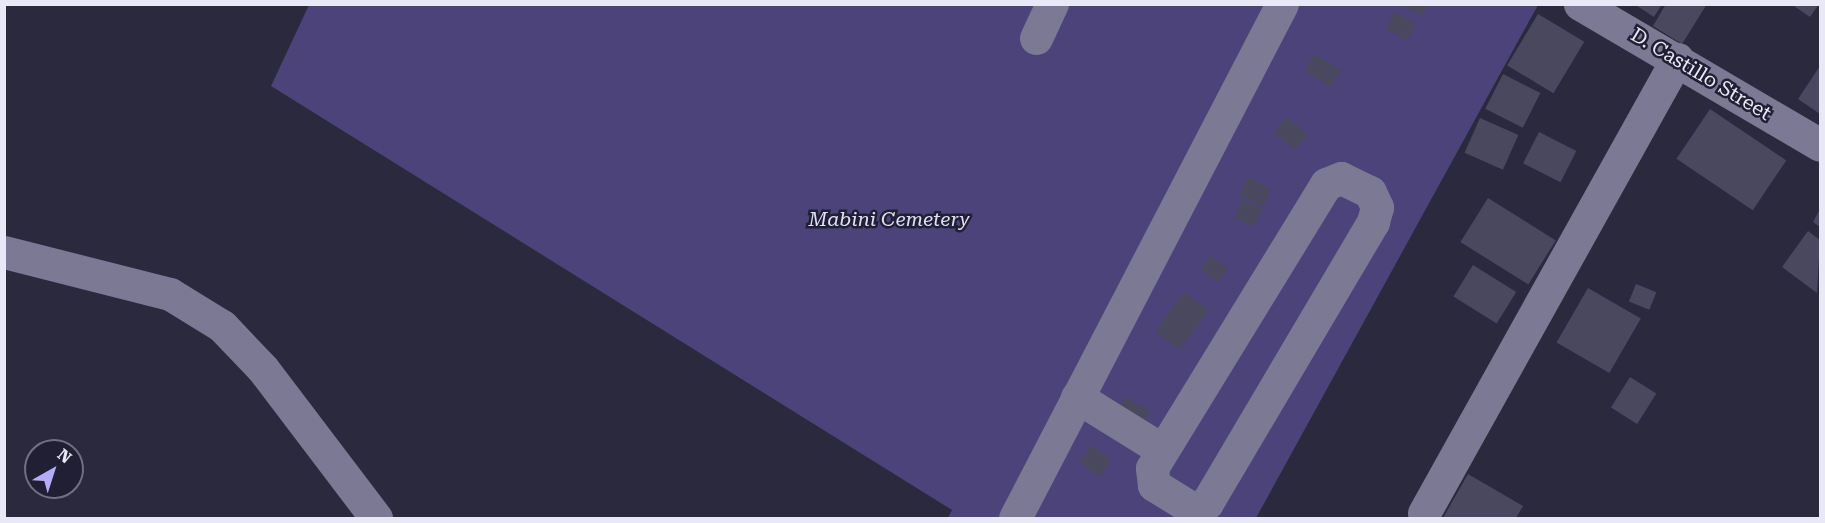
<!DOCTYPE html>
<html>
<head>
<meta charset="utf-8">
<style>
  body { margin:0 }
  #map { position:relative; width:1825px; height:523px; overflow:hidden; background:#2b293e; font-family:"Roboto Serif",serif }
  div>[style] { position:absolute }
  .green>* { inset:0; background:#4c437a }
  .building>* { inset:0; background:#4a485f; transform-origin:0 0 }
  .minor>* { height:33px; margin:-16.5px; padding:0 16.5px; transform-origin:16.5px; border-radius:16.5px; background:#7b7993 }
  span { translate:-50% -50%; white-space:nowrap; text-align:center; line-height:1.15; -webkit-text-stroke:5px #211f34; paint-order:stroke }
  .street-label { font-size:20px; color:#e8e8f6 }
  .park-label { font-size:20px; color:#e0dff4; font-style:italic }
  .frame { position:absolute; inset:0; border:6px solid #e8e8f6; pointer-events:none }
  .north { position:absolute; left:24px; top:439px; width:60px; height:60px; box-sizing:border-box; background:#211f34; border:2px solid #716f82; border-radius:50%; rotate:39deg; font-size:16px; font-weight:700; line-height:24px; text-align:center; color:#e8e8f6 }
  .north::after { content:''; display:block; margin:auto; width:21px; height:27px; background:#b5acf8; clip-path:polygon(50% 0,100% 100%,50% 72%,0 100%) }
</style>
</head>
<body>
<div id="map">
  <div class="green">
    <div style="clip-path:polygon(309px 5px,1538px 5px,1256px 518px,948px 518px,952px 510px,271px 86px)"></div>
  </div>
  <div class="building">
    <div style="clip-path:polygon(1398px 4px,1428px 4px,1423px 16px)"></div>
    <div style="clip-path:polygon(1634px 4px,1662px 4px,1654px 17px)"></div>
    <div style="clip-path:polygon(1666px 4px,1707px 4px,1682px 44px,1653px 26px)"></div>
    <div style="clip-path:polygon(1791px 4px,1819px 4px,1810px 17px)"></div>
    <div style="left:1394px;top:12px;width:25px;height:19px;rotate:27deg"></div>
    <div style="left:1538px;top:14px;width:54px;height:60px;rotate:31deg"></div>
    <div style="left:1315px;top:54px;width:31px;height:20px;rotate:32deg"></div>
    <div style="clip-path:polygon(1820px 66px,1820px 114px,1798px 99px)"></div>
    <div style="left:1503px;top:74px;width:42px;height:39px;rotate:27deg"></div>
    <div style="left:1710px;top:109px;width:92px;height:60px;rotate:34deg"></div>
    <div style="left:1287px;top:117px;width:27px;height:21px;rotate:39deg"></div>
    <div style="left:1480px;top:118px;width:42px;height:38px;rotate:24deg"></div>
    <div style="left:1539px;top:132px;width:42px;height:35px;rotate:27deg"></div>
    <div style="left:1248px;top:177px;width:27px;height:20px;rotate:28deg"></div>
    <div style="left:1488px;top:198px;width:80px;height:52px;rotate:32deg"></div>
    <div style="left:1242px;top:200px;width:22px;height:20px;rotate:22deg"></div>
    <div style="clip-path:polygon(1820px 209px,1820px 227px,1813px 222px)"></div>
    <div style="clip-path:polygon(1808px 231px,1820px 240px,1817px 293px,1782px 267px)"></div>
    <div style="left:1210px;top:256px;width:22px;height:17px;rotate:34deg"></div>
    <div style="left:1473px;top:265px;width:51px;height:37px;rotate:32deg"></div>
    <div style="left:1636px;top:284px;width:22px;height:19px;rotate:22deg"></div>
    <div style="left:1588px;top:288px;width:61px;height:63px;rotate:30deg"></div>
    <div style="left:1184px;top:292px;width:31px;height:49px;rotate:36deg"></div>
    <div style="left:1630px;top:377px;width:31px;height:36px;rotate:32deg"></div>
    <div style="left:1125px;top:397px;width:29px;height:15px;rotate:29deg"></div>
    <div style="left:1092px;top:445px;width:25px;height:21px;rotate:37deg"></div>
    <div style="clip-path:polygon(1468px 474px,1523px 506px,1516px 518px,1443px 518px)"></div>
  </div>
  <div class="minor">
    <div style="left:1580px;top:4px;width:278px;rotate:30.4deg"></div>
    <div style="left:1036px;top:38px;width:38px;rotate:-65deg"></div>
    <div style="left:1341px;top:178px;width:32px;rotate:26deg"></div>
    <div style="left:1370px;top:192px;width:17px;rotate:65deg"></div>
    <div style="left:1377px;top:207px;width:16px;rotate:105deg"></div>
    <div style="left:1373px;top:222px;width:326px;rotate:120.6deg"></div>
    <div style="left:1207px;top:503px;width:15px;rotate:157deg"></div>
    <div style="left:1193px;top:509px;width:46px;rotate:-148.4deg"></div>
    <div style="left:1154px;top:485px;width:17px;rotate:-97deg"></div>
    <div style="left:1152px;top:468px;width:333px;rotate:-58.5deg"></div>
    <div style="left:1326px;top:184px;width:16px;rotate:-22deg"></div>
    <div style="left:4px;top:252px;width:171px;rotate:14.2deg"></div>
    <div style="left:170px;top:294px;width:61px;rotate:31.6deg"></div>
    <div style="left:222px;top:326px;width:59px;rotate:46.4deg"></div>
    <div style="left:263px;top:369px;width:187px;rotate:52.8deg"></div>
    <div style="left:1077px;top:397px;width:99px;rotate:31.8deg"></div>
    <div style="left:1424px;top:513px;width:520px;rotate:-60.87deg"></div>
    <div style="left:1015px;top:518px;width:579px;rotate:-62.55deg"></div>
  </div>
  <div class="street-label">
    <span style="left:1701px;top:74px;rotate:31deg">D. Castillo Street</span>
  </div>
  <div class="park-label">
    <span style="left:889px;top:219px">Mabini Cemetery</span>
  </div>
  <div class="frame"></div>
  <div class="north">N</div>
</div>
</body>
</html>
